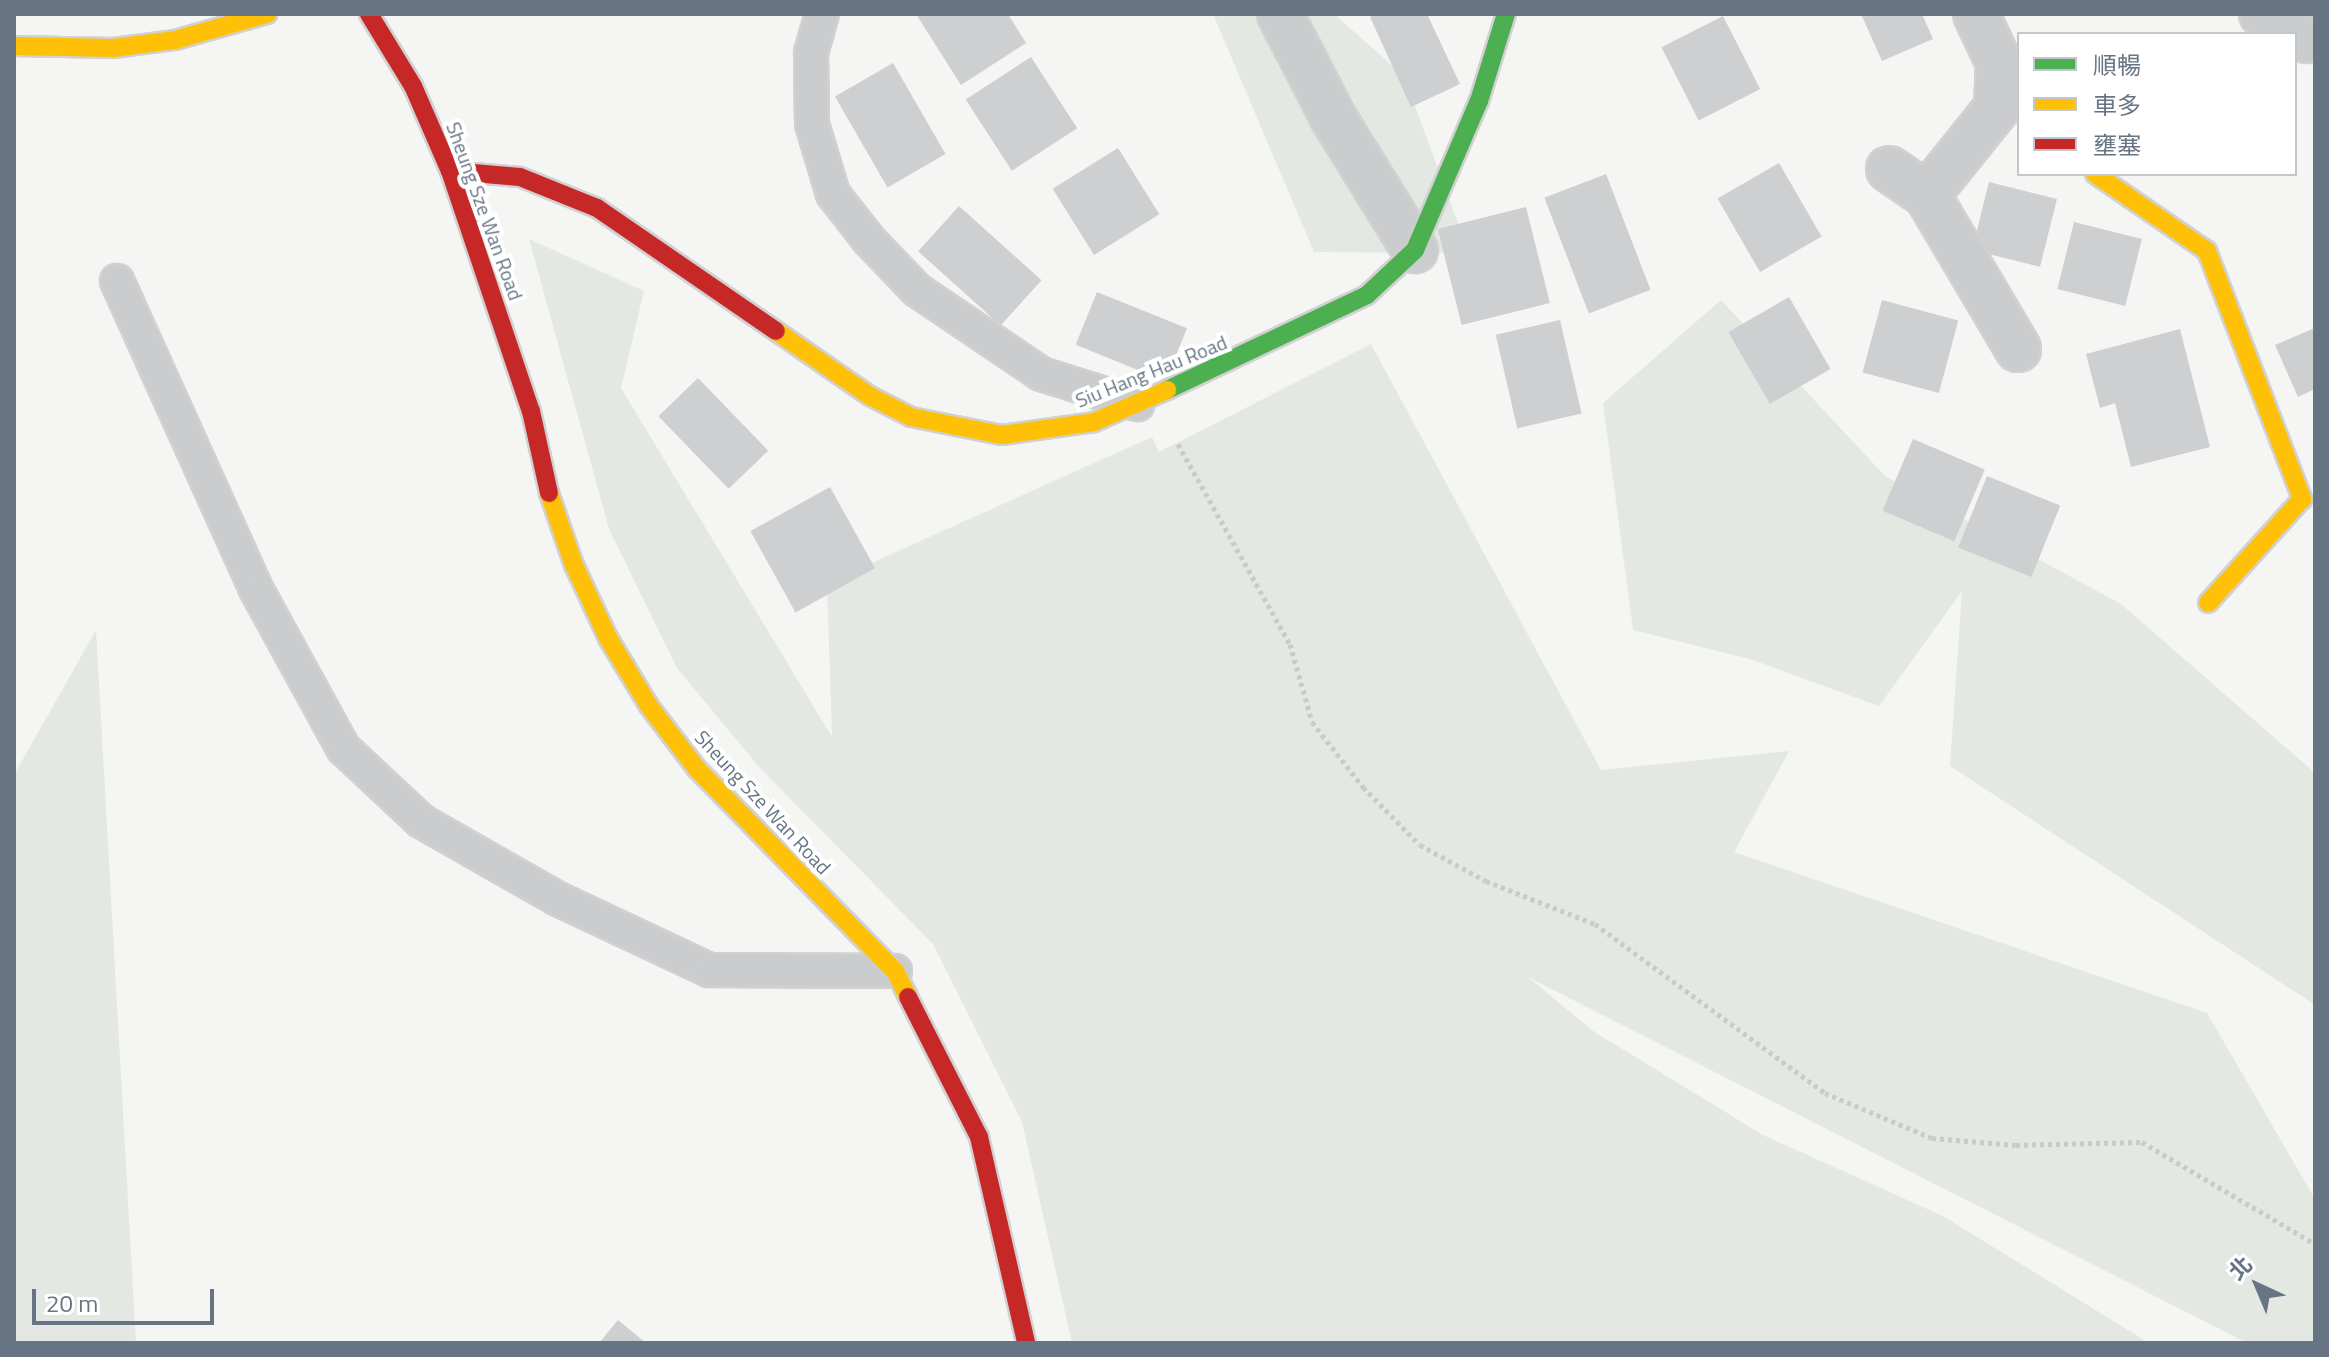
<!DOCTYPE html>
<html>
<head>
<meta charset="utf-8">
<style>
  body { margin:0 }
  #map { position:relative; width:2329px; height:1357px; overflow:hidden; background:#f5f5f4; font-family:"Titillium Web","Noto Sans TC",sans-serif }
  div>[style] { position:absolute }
  .green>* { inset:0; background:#e4e8e2 }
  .building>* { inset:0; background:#cecfd0; transform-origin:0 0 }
  .path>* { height:5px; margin-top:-2.5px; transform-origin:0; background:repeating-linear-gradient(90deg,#c9caca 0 4px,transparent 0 8px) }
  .roads { filter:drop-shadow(2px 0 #d1d1d2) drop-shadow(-2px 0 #d1d1d2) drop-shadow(0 2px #d1d1d2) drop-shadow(0 -2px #d1d1d2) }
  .lane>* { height:32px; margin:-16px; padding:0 16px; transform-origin:16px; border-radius:16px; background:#cacccd }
  .street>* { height:44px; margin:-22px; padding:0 22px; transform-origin:22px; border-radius:22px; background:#cacccd }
  .fast>* { height:18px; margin:-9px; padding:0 9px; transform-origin:9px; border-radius:9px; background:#4caf50 }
  .slow>* { height:18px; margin:-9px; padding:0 9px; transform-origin:9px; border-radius:9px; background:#ffc107 }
  .jam>* { height:18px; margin:-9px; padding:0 9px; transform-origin:9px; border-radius:9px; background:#c62828 }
  span { translate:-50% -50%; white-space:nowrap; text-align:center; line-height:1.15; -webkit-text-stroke:8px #fff; paint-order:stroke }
  .street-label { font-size:20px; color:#667483 }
  .frame { position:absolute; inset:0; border:16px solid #667483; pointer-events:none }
  .legend { position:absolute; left:2017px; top:32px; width:280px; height:144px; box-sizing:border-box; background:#fff; border:2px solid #c2c7cd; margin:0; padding:10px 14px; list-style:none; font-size:24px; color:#667483 }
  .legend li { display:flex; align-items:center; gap:16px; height:40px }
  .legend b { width:40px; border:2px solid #c2c7cd }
  .north { position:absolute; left:2217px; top:1245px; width:80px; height:80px; -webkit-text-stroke:6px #fff; paint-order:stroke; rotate:316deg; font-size:22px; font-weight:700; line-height:32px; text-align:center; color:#667483 }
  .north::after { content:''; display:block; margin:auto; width:28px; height:36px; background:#667483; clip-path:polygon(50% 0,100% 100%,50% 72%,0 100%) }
  .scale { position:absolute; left:32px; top:1289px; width:182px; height:36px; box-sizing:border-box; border:4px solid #667483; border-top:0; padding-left:10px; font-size:24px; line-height:28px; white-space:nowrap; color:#667483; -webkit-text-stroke:6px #fff; paint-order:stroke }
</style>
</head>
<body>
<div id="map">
  <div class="green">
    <div style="clip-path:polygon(1213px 14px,1334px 14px,1404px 76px,1469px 253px,1314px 252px)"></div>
    <div style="clip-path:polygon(529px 239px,644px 291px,621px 388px,832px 737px,827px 583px,1152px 437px,1159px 452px,1371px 344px,1601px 770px,1789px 751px,1734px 852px,2207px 1013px,2315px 1199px,2315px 1343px,2247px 1343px,1528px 977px,1593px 1031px,1763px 1135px,1943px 1216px,2149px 1343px,1072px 1343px,1022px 1122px,933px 944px,759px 767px,677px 668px,609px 529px)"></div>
    <div style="clip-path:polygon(1721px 300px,1885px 476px,2121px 604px,2315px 773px,2315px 1005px,1950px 766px,1962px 591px,1879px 706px,1753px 660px,1633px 630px,1603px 403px)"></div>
    <div style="clip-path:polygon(96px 630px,136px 1343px,14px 1343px,14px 775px)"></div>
  </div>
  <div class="building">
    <div style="clip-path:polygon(916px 14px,1008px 14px,1026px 43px,961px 85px)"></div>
    <div style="clip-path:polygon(1377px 14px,1427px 14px,1460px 84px,1411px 107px,1370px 17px)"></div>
    <div style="clip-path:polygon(1861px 14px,1922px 14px,1933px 39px,1882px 61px)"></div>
    <div style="left:1723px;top:16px;width:82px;height:69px;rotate:63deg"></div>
    <div style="left:1031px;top:57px;width:85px;height:78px;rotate:57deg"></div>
    <div style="left:893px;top:63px;width:105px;height:67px;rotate:60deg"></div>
    <div style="left:1118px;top:148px;width:78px;height:77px;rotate:58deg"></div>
    <div style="left:1779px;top:163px;width:85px;height:71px;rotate:60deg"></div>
    <div style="left:1606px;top:174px;width:124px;height:66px;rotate:69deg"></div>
    <div style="left:1989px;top:182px;width:70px;height:70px;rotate:14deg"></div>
    <div style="left:959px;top:206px;width:111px;height:61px;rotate:42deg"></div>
    <div style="left:1526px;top:207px;width:99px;height:91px;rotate:76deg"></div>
    <div style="left:2074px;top:222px;width:70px;height:69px;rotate:14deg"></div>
    <div style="left:1097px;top:292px;width:97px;height:57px;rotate:22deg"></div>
    <div style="left:1789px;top:297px;width:83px;height:70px;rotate:60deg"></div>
    <div style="left:1882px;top:300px;width:79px;height:75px;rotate:15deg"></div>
    <div style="left:1560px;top:320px;width:96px;height:66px;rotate:77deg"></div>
    <div style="clip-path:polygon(2315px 328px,2315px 389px,2298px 397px,2275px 345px)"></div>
    <div style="clip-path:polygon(2180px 329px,2210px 447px,2131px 467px,2115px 403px,2100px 408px,2086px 354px)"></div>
    <div style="left:698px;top:378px;width:101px;height:55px;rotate:46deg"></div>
    <div style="left:1913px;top:439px;width:78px;height:78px;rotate:23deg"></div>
    <div style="left:1987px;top:476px;width:79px;height:77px;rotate:22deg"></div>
    <div style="left:830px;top:487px;width:93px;height:91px;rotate:61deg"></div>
    <div style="clip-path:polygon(618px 1320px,646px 1343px,599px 1343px)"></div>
  </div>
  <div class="path">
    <div style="left:1178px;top:444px;width:229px;rotate:60.8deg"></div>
    <div style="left:1290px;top:644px;width:81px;rotate:74.2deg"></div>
    <div style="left:1312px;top:722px;width:83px;rotate:51.9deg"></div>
    <div style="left:1363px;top:787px;width:81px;rotate:45.5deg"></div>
    <div style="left:1420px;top:845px;width:75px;rotate:28.6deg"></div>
    <div style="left:1486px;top:881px;width:117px;rotate:21.5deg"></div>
    <div style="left:1595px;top:924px;width:285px;rotate:36.3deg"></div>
    <div style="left:1825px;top:1093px;width:116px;rotate:22.8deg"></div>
    <div style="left:1932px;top:1138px;width:84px;rotate:4.8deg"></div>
    <div style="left:2016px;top:1145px;width:126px;rotate:-1.4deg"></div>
    <div style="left:2142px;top:1142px;width:201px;rotate:30.5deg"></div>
  </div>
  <div class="roads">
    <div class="lane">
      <div style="left:822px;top:14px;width:41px;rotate:105.8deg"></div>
      <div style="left:811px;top:53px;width:71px;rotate:89.2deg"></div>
      <div style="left:812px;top:124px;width:73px;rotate:73.3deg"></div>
      <div style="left:833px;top:194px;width:58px;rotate:52deg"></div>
      <div style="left:869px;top:240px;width:69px;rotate:46.2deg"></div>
      <div style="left:917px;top:290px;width:150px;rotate:34.1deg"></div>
      <div style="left:1041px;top:374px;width:101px;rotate:17.4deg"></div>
      <div style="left:117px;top:281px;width:338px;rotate:65.7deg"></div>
      <div style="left:256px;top:589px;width:181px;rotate:61.3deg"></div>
      <div style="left:343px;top:748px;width:107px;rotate:43.1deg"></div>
      <div style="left:421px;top:821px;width:155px;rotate:29.7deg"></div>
      <div style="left:556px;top:898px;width:169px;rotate:25.2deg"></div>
      <div style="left:709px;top:970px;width:186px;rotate:0.3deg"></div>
    </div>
    <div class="street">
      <div style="left:1280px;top:14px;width:118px;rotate:62.8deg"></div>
      <div style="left:1334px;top:119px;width:154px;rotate:58.3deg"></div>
      <div style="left:2262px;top:14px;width:51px;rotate:30.6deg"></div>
      <div style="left:1889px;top:169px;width:46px;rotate:34.4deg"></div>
      <div style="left:1927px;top:195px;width:112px;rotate:-51.2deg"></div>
      <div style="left:1997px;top:108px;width:45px;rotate:-87.5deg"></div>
      <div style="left:1999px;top:63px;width:54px;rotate:-115.1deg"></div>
      <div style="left:1927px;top:195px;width:179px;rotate:59.4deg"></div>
    </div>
    <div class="fast">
      <div style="left:1167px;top:390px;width:221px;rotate:-25.4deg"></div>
      <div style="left:1367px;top:295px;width:66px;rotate:-43.2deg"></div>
      <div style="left:1415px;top:250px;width:162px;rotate:-66.8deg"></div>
      <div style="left:1479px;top:101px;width:91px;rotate:-72.8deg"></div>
    </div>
    <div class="slow">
      <div style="left:14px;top:46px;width:99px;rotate:1.2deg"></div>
      <div style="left:113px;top:48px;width:63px;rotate:-7.4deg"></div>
      <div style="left:175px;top:40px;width:96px;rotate:-15.8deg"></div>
      <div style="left:2095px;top:174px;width:136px;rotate:34.5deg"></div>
      <div style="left:2207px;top:251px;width:266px;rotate:69deg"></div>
      <div style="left:2302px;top:499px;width:140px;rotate:132.1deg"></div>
      <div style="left:776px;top:331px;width:114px;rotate:34.7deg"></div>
      <div style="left:870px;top:396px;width:46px;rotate:27.1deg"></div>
      <div style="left:911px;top:417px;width:93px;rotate:11.2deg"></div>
      <div style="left:1002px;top:435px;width:93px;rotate:-8deg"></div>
      <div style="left:1094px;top:422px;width:80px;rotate:-23.7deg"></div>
      <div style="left:549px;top:493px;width:76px;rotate:70.9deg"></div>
      <div style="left:574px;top:565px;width:81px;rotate:65deg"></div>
      <div style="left:608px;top:638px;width:79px;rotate:58.9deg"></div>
      <div style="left:649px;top:706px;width:79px;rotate:52.7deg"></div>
      <div style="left:697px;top:769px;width:283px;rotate:45.6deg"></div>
      <div style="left:895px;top:971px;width:29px;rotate:63deg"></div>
    </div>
    <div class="jam">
      <div style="left:369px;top:14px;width:84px;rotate:58.6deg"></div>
      <div style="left:413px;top:86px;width:93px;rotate:66.5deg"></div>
      <div style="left:450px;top:171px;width:253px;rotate:71.4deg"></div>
      <div style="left:531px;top:411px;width:84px;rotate:77.6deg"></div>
      <div style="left:450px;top:171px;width:70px;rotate:4.9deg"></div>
      <div style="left:520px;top:177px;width:83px;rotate:21.9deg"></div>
      <div style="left:597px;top:208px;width:217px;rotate:34.5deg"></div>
      <div style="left:908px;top:997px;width:157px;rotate:63.1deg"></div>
      <div style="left:979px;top:1137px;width:211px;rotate:77.1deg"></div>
    </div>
  </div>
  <div class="street-label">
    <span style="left:485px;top:211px;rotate:70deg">Sheung Sze Wan Road</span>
    <span style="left:1151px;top:371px;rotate:-22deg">Siu Hang Hau Road</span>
    <span style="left:763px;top:802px;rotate:47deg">Sheung Sze Wan Road</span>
  </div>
  <div class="frame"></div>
  <ul class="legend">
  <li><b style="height:10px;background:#4caf50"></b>順暢</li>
  <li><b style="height:10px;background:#ffc107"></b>車多</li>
  <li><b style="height:10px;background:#c62828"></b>壅塞</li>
  </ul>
  <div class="north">北</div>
  <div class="scale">20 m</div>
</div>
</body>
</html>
